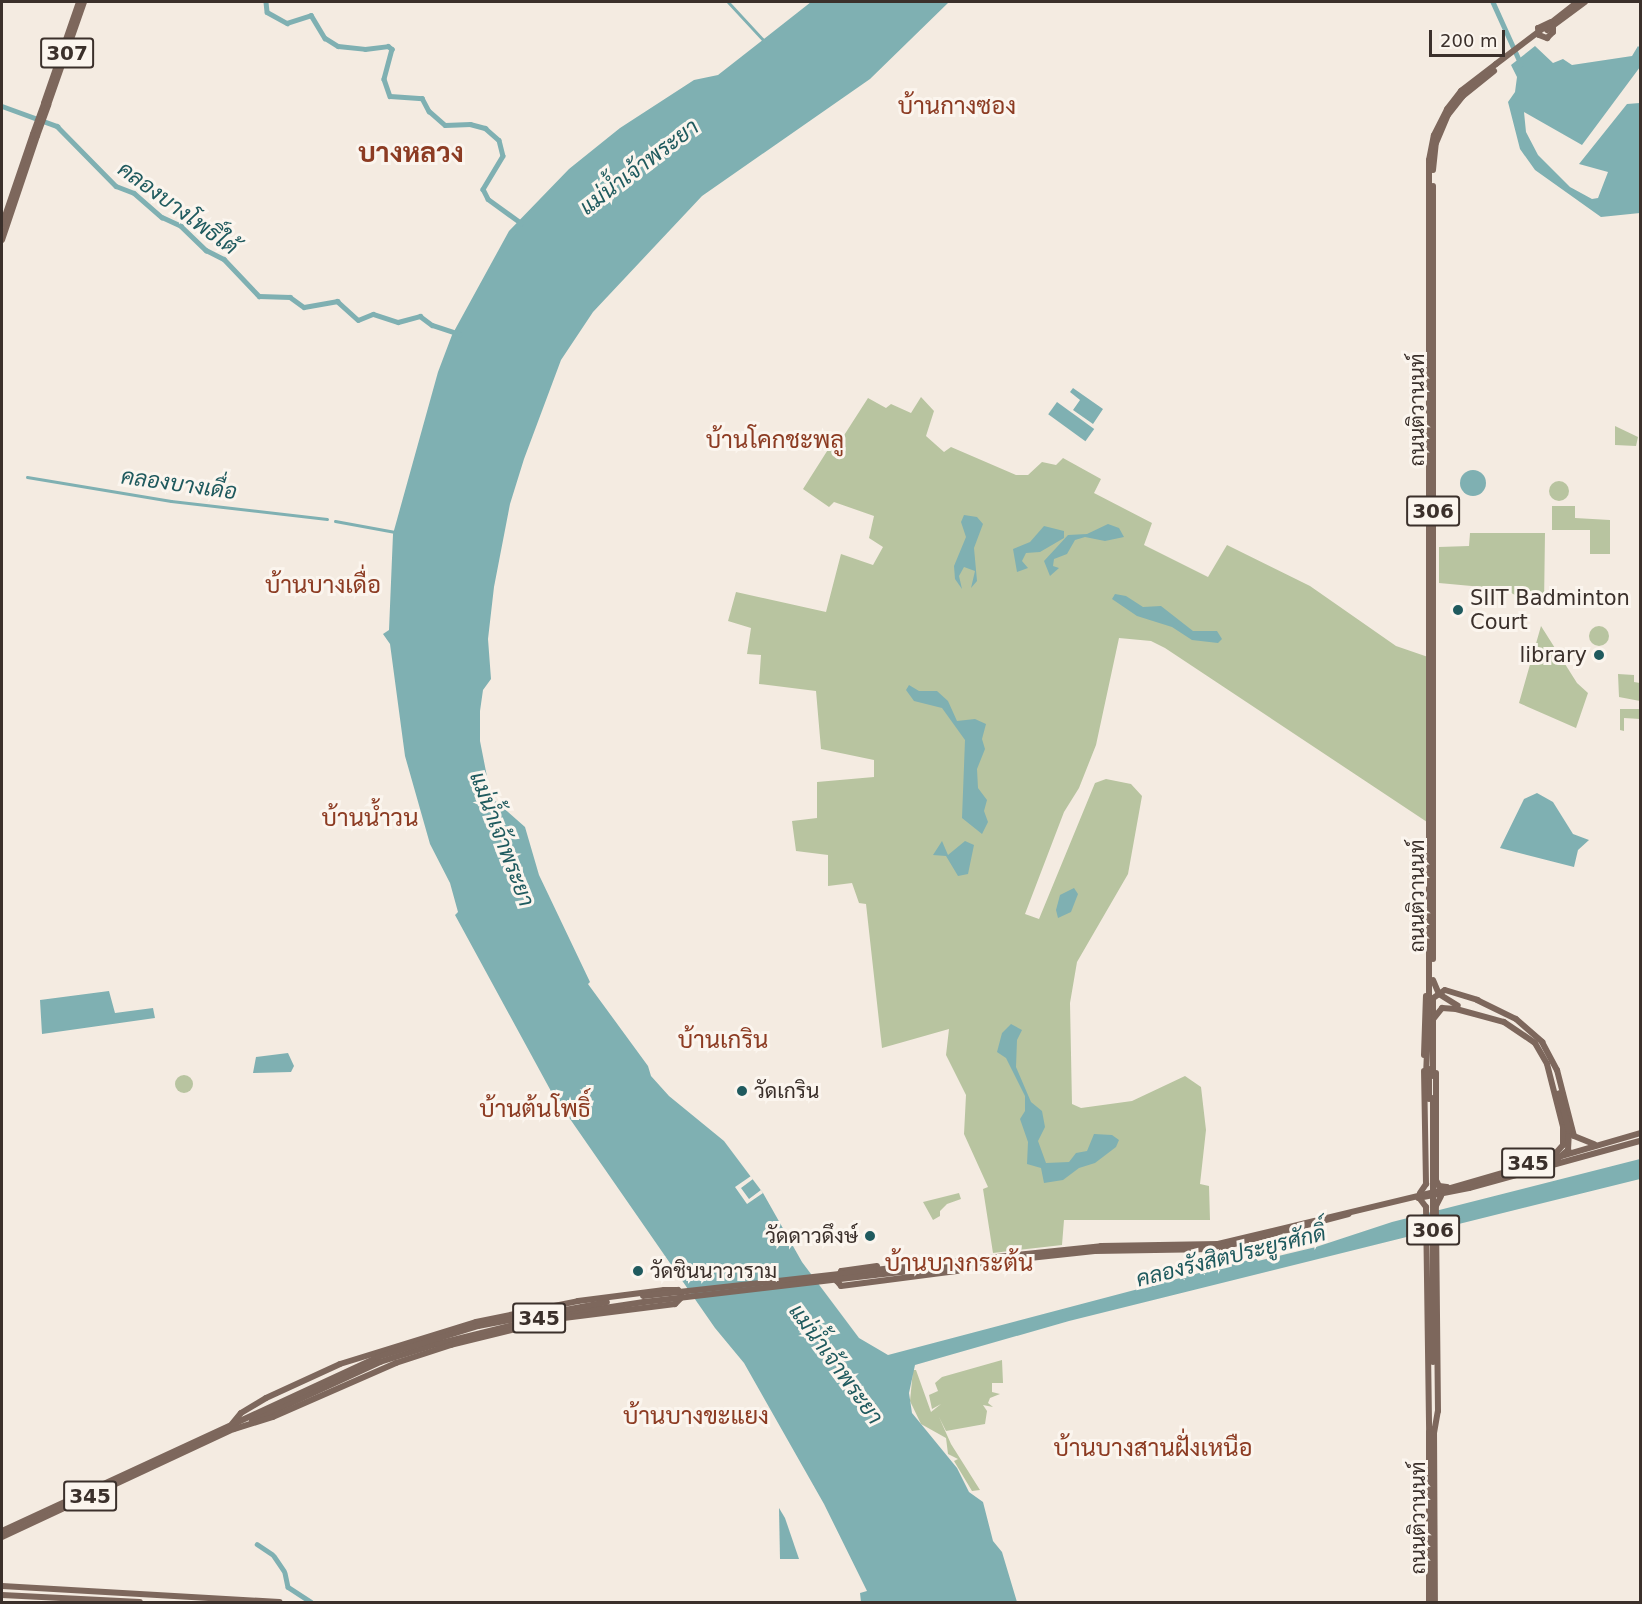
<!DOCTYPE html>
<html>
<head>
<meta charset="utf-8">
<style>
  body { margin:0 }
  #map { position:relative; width:1642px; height:1604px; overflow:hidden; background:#f4ebe1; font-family:"DejaVu Sans",Sarabun,sans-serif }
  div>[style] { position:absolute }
  .green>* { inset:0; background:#b8c4a0 }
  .round { border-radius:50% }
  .water>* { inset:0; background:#7fb0b2; transform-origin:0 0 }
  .pier>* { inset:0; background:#f4ebe1 }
  .canal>* { height:3px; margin:-1.5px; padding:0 1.5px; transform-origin:1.5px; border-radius:1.5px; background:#7fb0b2 }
  .river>* { height:4.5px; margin:-2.25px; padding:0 2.25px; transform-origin:2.25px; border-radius:2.25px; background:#7fb0b2 }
  .primary>* { height:6px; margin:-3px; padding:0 3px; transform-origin:3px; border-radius:3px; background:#7d675c }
  .primary-bridge>* { height:6px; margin:-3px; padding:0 3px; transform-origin:3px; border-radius:3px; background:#7d675c }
  .dots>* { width:16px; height:16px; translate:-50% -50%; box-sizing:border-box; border:3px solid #fbf5ee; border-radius:50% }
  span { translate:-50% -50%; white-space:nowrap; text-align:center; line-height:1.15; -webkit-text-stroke:6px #fbf5ee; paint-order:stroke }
  .shield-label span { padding:2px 4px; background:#fbf5ee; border:2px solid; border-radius:4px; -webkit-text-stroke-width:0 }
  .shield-label { font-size:20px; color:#3b302b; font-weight:700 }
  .street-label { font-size:21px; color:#3b302b }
  .poi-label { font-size:21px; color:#3b302b }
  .left { translate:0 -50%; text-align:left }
  .right { translate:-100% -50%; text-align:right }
  .water-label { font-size:22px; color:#1f5a5e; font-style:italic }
  .quarter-label { font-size:24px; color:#8c3b22 }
  .district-label { font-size:27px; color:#8c3b22; font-weight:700 }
  .frame { position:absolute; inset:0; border:3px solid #3b302b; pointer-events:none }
  .scale { position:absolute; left:1429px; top:30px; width:76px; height:27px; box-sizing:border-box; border:3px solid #3b302b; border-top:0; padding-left:8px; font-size:18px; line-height:21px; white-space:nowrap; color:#3b302b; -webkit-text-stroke:4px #fbf5ee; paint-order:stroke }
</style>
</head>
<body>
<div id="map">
  <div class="green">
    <div style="clip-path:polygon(921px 397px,934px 411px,926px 436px,944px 452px,951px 447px,1016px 475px,1028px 475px,1042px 462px,1056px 465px,1063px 458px,1101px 479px,1094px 493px,1152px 523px,1144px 545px,1208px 577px,1227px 545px,1310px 586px,1396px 646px,1428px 657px,1427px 822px,1165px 648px,1151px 641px,1119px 638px,1096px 745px,1079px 788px,1064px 812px,1025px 914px,1039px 919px,1095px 783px,1106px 779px,1131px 784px,1142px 796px,1128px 874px,1077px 962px,1070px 1003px,1072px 1104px,1081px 1108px,1132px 1101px,1185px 1076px,1201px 1087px,1206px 1130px,1200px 1184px,1209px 1186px,1210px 1220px,1064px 1220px,1062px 1245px,993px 1253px,983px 1189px,988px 1187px,964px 1134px,966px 1095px,946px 1055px,949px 1029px,882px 1048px,866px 904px,859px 903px,852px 883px,828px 886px,828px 855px,796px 851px,792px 821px,817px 818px,817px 782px,874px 777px,874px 760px,821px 749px,816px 691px,759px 684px,761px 655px,747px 654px,751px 628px,728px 621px,736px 592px,826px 612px,841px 554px,873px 565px,883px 547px,869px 538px,874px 516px,834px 502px,829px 507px,803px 489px,836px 437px,841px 440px,868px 398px,886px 408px,891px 404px,911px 413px)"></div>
    <div style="clip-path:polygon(1615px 426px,1638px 437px,1636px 446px,1615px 445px)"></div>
    <div class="round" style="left:1549px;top:481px;width:20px;height:20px"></div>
    <div style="clip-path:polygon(1552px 506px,1575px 506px,1575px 518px,1610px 520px,1610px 554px,1590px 554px,1590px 530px,1552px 530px)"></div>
    <div style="clip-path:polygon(1470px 533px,1545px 533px,1544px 605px,1537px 607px,1504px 589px,1439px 583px,1439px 547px,1469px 546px)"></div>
    <div style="clip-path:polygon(1541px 626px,1577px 683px,1588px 693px,1576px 728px,1519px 703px)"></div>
    <div class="round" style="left:1589px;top:626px;width:20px;height:20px"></div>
    <div style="clip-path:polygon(1618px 674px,1634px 675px,1634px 682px,1640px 683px,1640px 701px,1619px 697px)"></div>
    <div style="clip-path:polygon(1620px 709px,1640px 709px,1640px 719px,1624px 718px,1624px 731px,1620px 730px)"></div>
    <div class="round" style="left:175px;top:1075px;width:18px;height:18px"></div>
    <div style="clip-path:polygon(959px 1193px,961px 1199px,947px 1204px,940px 1211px,940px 1216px,933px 1220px,923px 1202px)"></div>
    <div style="clip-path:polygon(1002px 1360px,1003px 1383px,992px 1383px,992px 1392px,1000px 1394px,990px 1398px,988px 1403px,993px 1407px,983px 1405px,987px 1411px,985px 1424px,946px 1431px,939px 1417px,951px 1444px,980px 1490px,972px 1491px,954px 1461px,958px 1459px,948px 1454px,946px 1438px,921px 1424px,910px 1401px,913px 1370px,916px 1370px,931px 1412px,941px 1404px,932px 1409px,929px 1395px,938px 1391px,935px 1383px,942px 1377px)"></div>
  </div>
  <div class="water">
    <div style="clip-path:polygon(811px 2px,949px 2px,870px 79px,702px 196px,593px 312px,561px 360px,524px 459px,510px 504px,494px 587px,488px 639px,491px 679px,483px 690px,480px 711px,480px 741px,491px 797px,525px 827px,539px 875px,590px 982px,588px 984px,648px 1066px,651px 1076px,669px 1096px,724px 1141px,763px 1193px,802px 1262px,859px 1338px,888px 1355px,1256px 1258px,1258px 1261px,1316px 1247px,1392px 1222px,1640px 1159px,1640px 1179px,1069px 1321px,915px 1365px,909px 1393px,912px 1413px,957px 1468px,969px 1492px,983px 1502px,993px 1541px,1002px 1552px,1017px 1602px,861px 1602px,860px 1593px,867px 1591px,824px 1504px,744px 1363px,715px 1328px,552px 1093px,455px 915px,458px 912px,450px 883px,430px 844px,405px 756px,390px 644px,383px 634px,389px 630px,393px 534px,438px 372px,452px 335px,509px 231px,569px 169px,620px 128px,694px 80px,718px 75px)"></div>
    <div style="clip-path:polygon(1535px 46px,1553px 63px,1563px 59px,1572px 65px,1632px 56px,1638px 46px,1640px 48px,1640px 67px,1582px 145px,1524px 112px,1526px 132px,1538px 155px,1570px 187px,1592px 199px,1598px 198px,1608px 172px,1579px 164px,1627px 104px,1640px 103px,1640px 213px,1601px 217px,1535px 170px,1520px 149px,1508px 102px,1515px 92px,1517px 77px,1511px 65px)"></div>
    <div style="clip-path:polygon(1073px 388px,1103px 409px,1093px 424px,1073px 410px,1080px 400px,1070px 392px)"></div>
    <div style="left:1057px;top:402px;width:46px;height:15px;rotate:36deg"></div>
    <div class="round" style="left:1460px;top:470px;width:26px;height:26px"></div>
    <div style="clip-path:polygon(964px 515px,977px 517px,983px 524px,974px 548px,977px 581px,971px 588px,975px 571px,964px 567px,959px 576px,962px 589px,955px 579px,954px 566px,966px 537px,961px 522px)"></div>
    <div style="clip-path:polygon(1108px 524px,1119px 528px,1124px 537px,1105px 541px,1085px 537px,1075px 540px,1067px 554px,1054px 559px,1053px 566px,1059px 568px,1050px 576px,1044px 561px,1068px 535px,1087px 534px)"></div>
    <div style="clip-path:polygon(1044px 526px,1064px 531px,1064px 538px,1040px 552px,1026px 553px,1022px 561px,1028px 568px,1017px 572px,1013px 549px,1030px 542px)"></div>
    <div style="clip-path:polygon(1115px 594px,1126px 596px,1143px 607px,1161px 606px,1193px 631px,1217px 631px,1222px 639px,1218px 643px,1192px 640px,1172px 627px,1137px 616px,1112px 599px)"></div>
    <div style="clip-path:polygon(909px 685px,919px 691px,937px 691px,948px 701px,957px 721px,975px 719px,986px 724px,982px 739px,985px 749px,977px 769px,978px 788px,987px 800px,984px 811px,988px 822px,982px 834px,962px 818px,965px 740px,942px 708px,914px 701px,906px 690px)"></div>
    <div style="clip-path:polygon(1537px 793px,1553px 802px,1573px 834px,1589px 840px,1578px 850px,1574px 867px,1500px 848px,1524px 799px)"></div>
    <div style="clip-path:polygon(942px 841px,948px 855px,965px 841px,974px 845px,968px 874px,958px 876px,946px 856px,933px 855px)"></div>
    <div style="clip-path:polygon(1074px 888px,1078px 894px,1071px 912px,1058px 918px,1056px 910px,1060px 895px)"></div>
    <div style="clip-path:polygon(109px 991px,115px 1013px,153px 1008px,155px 1018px,42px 1034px,40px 1000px)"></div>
    <div style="clip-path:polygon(1011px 1024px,1022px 1030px,1017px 1040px,1016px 1067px,1031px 1102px,1042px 1111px,1045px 1127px,1038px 1141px,1046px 1163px,1069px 1162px,1076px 1153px,1087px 1151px,1094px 1134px,1112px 1135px,1119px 1140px,1116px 1147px,1095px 1163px,1079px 1168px,1063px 1180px,1044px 1183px,1041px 1168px,1027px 1164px,1028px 1142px,1020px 1119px,1025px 1111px,1025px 1096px,1006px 1058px,997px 1052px,1002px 1033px)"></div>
    <div style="clip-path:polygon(288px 1053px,294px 1066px,291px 1072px,253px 1073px,256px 1057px)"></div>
    <div style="clip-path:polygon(779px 1508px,785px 1518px,799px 1559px,780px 1559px)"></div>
  </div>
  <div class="pier">
    <div style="clip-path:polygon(751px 1176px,753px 1179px,741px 1188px,749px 1199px,761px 1190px,763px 1193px,747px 1204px,735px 1187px)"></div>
  </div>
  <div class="canal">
    <div style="left:728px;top:2px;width:54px;rotate:47.2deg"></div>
    <div style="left:27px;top:477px;width:146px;rotate:9.5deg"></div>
    <div style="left:171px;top:501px;width:157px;rotate:6.6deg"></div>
    <div style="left:335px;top:521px;width:61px;rotate:10.4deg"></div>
  </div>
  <div class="river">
    <div style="left:266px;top:2px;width:10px;rotate:84deg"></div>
    <div style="left:267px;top:12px;width:23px;rotate:29deg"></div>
    <div style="left:287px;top:23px;width:25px;rotate:-18deg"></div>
    <div style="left:311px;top:15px;width:27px;rotate:59deg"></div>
    <div style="left:325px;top:38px;width:15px;rotate:32deg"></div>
    <div style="left:338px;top:46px;width:27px;rotate:6deg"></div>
    <div style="left:365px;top:49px;width:23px;rotate:-7deg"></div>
    <div style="left:388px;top:46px;width:5px;rotate:37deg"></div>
    <div style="left:392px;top:49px;width:31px;rotate:105deg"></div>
    <div style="left:384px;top:79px;width:18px;rotate:71deg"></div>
    <div style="left:390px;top:96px;width:32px;rotate:4deg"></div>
    <div style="left:422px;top:98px;width:15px;rotate:62deg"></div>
    <div style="left:429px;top:111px;width:21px;rotate:41deg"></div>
    <div style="left:445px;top:125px;width:25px;rotate:-2deg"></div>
    <div style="left:470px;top:124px;width:16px;rotate:15deg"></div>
    <div style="left:485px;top:128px;width:18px;rotate:41deg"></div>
    <div style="left:499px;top:140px;width:16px;rotate:76deg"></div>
    <div style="left:503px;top:156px;width:39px;rotate:121deg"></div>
    <div style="left:483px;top:189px;width:11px;rotate:63deg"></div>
    <div style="left:488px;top:199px;width:41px;rotate:36deg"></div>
    <div style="left:1493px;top:2px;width:68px;rotate:65.7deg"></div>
    <div style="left:2px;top:106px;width:59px;rotate:20deg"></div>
    <div style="left:57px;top:126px;width:84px;rotate:45.5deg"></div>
    <div style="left:116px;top:186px;width:19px;rotate:21deg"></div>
    <div style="left:134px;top:193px;width:37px;rotate:41deg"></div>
    <div style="left:162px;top:217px;width:21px;rotate:25deg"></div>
    <div style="left:181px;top:226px;width:35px;rotate:44deg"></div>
    <div style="left:206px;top:250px;width:20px;rotate:27deg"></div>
    <div style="left:224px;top:259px;width:51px;rotate:46.6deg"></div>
    <div style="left:259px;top:296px;width:31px;rotate:2deg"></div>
    <div style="left:290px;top:297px;width:17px;rotate:36deg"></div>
    <div style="left:304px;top:307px;width:34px;rotate:-10deg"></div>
    <div style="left:337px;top:301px;width:28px;rotate:42deg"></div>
    <div style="left:358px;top:320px;width:16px;rotate:-22deg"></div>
    <div style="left:373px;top:314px;width:26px;rotate:18deg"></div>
    <div style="left:398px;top:322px;width:23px;rotate:-15deg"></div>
    <div style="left:420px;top:316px;width:15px;rotate:37deg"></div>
    <div style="left:432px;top:325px;width:29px;rotate:18deg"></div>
    <div style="left:257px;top:1544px;width:18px;rotate:34deg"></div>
    <div style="left:274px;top:1556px;width:18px;rotate:56deg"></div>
    <div style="left:285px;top:1573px;width:14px;rotate:78deg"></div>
    <div style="left:288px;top:1587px;width:27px;rotate:33deg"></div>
  </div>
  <div class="primary">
    <div style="left:1551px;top:22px;width:14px;rotate:155deg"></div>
    <div style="left:1538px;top:28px;width:7px;rotate:82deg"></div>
    <div style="left:1539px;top:35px;width:9px;rotate:21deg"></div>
    <div style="left:1547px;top:38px;width:8px;rotate:-45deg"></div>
    <div style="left:1553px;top:32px;width:6px;rotate:-90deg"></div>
    <div style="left:1548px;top:25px;width:37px;rotate:-38deg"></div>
    <div style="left:1547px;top:30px;width:47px;rotate:-36.4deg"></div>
    <div style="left:44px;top:103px;width:107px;rotate:-70.9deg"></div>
    <div style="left:48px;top:105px;width:109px;rotate:-70.7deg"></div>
    <div style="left:1433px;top:170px;width:27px;rotate:-84deg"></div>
    <div style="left:1436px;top:143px;width:30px;rotate:-67deg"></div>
    <div style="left:1448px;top:115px;width:24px;rotate:-52deg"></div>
    <div style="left:1463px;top:96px;width:40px;rotate:-39deg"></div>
    <div style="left:2px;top:225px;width:96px;rotate:-71.2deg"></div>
    <div style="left:2px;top:240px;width:110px;rotate:-71.4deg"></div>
    <div style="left:1433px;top:959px;width:773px;rotate:-90deg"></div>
    <div style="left:1433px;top:980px;width:15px;rotate:67deg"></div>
    <div style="left:1439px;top:994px;width:22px;rotate:32deg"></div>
    <div style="left:1433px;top:999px;width:77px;rotate:90deg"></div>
    <div style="left:1477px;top:1000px;width:43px;rotate:26deg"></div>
    <div style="left:1516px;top:1019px;width:35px;rotate:41deg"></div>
    <div style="left:1542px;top:1042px;width:32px;rotate:62deg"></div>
    <div style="left:1557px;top:1070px;width:68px;rotate:75.6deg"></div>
    <div style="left:1574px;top:1136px;width:22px;rotate:22deg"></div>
    <div style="left:1429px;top:1005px;width:845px;rotate:-90deg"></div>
    <div style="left:1429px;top:160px;width:25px;rotate:-79deg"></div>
    <div style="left:1434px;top:135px;width:29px;rotate:-63deg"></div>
    <div style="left:1447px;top:109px;width:23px;rotate:-52deg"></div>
    <div style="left:1461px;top:91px;width:44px;rotate:-37.6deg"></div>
    <div style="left:1434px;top:1018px;width:13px;rotate:-51deg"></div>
    <div style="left:1442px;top:1008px;width:14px;rotate:4deg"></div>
    <div style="left:1456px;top:1009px;width:50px;rotate:15.2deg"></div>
    <div style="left:1504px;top:1022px;width:37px;rotate:34deg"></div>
    <div style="left:1535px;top:1043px;width:24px;rotate:60deg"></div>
    <div style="left:1547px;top:1064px;width:65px;rotate:75.7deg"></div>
    <div style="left:1563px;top:1127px;width:18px;rotate:90deg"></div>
    <div style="left:1563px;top:1145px;width:12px;rotate:132deg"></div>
    <div style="left:1424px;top:1055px;width:59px;rotate:-88.1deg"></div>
    <div style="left:1436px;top:1073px;width:107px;rotate:90deg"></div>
    <div style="left:1436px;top:1180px;width:7px;rotate:63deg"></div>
    <div style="left:1439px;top:1186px;width:8px;rotate:7deg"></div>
    <div style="left:1429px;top:1099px;width:30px;rotate:-90deg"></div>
    <div style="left:1420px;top:1193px;width:11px;rotate:-56deg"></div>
    <div style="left:1426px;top:1184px;width:113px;rotate:-91deg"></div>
    <div style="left:1418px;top:1198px;width:52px;rotate:-11.1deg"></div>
    <div style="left:1469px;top:1188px;width:177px;rotate:-15.4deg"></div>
    <div style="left:1420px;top:1199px;width:10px;rotate:53deg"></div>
    <div style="left:1426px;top:1207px;width:228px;rotate:89.2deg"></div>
    <div style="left:877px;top:1266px;width:36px;rotate:172deg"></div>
    <div style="left:841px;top:1271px;width:11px;rotate:112deg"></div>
    <div style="left:837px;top:1281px;width:6px;rotate:51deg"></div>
    <div style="left:841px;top:1286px;width:132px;rotate:-7.4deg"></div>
    <div style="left:874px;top:1270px;width:228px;rotate:-6deg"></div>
    <div style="left:1101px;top:1246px;width:117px;rotate:-1deg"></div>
    <div style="left:1218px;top:1244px;width:240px;rotate:-13.5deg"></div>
    <div style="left:1451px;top:1188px;width:197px;rotate:-16.2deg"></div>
    <div style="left:874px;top:1275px;width:222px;rotate:-6.2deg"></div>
    <div style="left:1095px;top:1251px;width:120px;rotate:-1deg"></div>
    <div style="left:1215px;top:1249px;width:138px;rotate:-14.6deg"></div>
    <div style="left:252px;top:1421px;width:141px;rotate:-24.7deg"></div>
    <div style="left:380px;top:1362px;width:60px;rotate:-17.5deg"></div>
    <div style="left:437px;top:1344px;width:111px;rotate:-14deg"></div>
    <div style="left:545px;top:1317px;width:100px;rotate:-8.6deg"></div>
    <div style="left:232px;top:1424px;width:14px;rotate:-51deg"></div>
    <div style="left:241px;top:1413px;width:29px;rotate:-31deg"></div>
    <div style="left:266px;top:1398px;width:81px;rotate:-24.7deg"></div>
    <div style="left:340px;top:1364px;width:142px;rotate:-17.2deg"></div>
    <div style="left:476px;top:1322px;width:104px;rotate:-11.6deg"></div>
    <div style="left:578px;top:1301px;width:87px;rotate:-7.3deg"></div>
    <div style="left:664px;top:1290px;width:14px"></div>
    <div style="left:678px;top:1290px;width:8px;rotate:60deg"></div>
    <div style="left:682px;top:1297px;width:10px;rotate:135deg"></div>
    <div style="left:675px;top:1304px;width:120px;rotate:172.8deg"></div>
    <div style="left:556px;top:1319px;width:108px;rotate:166.1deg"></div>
    <div style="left:451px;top:1345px;width:58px;rotate:161.9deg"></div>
    <div style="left:396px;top:1363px;width:134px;rotate:156.3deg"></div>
    <div style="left:273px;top:1417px;width:41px;rotate:162.9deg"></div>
    <div style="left:1434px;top:1429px;width:173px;rotate:89.7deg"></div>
    <div style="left:1434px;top:1433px;width:22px;rotate:-80deg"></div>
    <div style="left:1438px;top:1411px;width:205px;rotate:-90.6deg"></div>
    <div style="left:1436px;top:1206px;width:11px;rotate:-63deg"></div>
    <div style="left:2px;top:1531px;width:414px;rotate:-24.8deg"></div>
    <div style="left:378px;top:1357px;width:105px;rotate:-17.2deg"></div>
    <div style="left:478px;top:1326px;width:131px;rotate:-10.5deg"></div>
    <div style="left:2px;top:1537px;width:260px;rotate:-25deg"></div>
    <div style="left:2px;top:1586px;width:278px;rotate:3.3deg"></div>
    <div style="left:2px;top:1595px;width:138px;rotate:2.9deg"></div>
    <div style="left:1429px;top:1602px;width:170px;rotate:-90deg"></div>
  </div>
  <div class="primary-bridge">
    <div style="left:1496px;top:64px;width:61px;rotate:-37.1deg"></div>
    <div style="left:33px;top:134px;width:33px;rotate:-70deg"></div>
    <div style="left:37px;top:136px;width:33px;rotate:-70deg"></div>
    <div style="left:1426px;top:1076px;width:75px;rotate:-87.7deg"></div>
    <div style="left:1429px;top:1001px;width:19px;rotate:-35deg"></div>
    <div style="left:1445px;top:990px;width:34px;rotate:17deg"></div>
    <div style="left:1433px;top:1098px;width:264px;rotate:90deg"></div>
    <div style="left:1524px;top:1169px;width:33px;rotate:-16deg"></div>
    <div style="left:1556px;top:1160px;width:16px;rotate:-40deg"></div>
    <div style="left:1568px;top:1150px;width:19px;rotate:-87deg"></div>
    <div style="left:1569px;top:1131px;width:39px;rotate:-105deg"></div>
    <div style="left:643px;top:1296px;width:232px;rotate:-6.4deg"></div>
    <div style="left:644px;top:1302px;width:232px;rotate:-6.7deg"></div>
  </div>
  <div class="dots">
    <div style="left:1458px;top:610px;background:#1f5a5e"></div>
    <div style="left:1599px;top:655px;background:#1f5a5e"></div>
    <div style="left:742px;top:1091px;background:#1f5a5e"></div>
    <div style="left:870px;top:1236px;background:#1f5a5e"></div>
    <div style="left:638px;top:1271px;background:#1f5a5e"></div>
  </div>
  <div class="shield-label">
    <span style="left:67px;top:53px">307</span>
    <span style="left:1433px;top:511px">306</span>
    <span style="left:1528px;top:1163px">345</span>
    <span style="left:1433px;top:1230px">306</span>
    <span style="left:539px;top:1318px">345</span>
    <span style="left:90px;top:1496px">345</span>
  </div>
  <div class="street-label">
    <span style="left:1417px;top:410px;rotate:-90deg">ถนนติวานนท์</span>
    <span style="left:1417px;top:896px;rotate:-90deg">ถนนติวานนท์</span>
    <span style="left:1418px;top:1518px;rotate:-90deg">ถนนติวานนท์</span>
  </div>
  <div class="poi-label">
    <span class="left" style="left:1470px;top:610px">SIIT Badminton<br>Court</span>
    <span class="right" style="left:1587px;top:655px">library</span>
    <span class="left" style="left:754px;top:1091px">วัดเกริน</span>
    <span class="right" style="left:858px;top:1236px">วัดดาวดึงษ์</span>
    <span class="left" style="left:650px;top:1271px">วัดชินนาวาราม</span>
  </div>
  <div class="water-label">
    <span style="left:639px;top:167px;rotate:-37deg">แม่น้ำเจ้าพระยา</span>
    <span style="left:178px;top:208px;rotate:36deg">คลองบางโพธิ์ใต้</span>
    <span style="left:179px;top:484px;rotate:8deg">คลองบางเดื่อ</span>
    <span style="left:502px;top:839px;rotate:69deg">แม่น้ำเจ้าพระยา</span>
    <span style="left:1231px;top:1256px;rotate:-14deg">คลองรังสิตประยูรศักดิ์</span>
    <span style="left:836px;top:1364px;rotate:54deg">แม่น้ำเจ้าพระยา</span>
  </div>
  <div class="quarter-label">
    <span style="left:957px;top:107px">บ้านกางซอง</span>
    <span style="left:775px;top:441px">บ้านโคกชะพลู</span>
    <span style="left:323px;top:586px">บ้านบางเดื่อ</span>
    <span style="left:370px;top:819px">บ้านน้ำวน</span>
    <span style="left:723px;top:1041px">บ้านเกริน</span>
    <span style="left:535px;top:1110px">บ้านต้นโพธิ์</span>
    <span style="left:959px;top:1264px">บ้านบางกระต้น</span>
    <span style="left:696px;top:1417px">บ้านบางขะแยง</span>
    <span style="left:1153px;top:1449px">บ้านบางสานฝั่งเหนือ</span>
  </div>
  <div class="district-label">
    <span style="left:411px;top:153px">บางหลวง</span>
  </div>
  <div class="frame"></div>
  <div class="scale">200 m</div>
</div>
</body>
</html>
